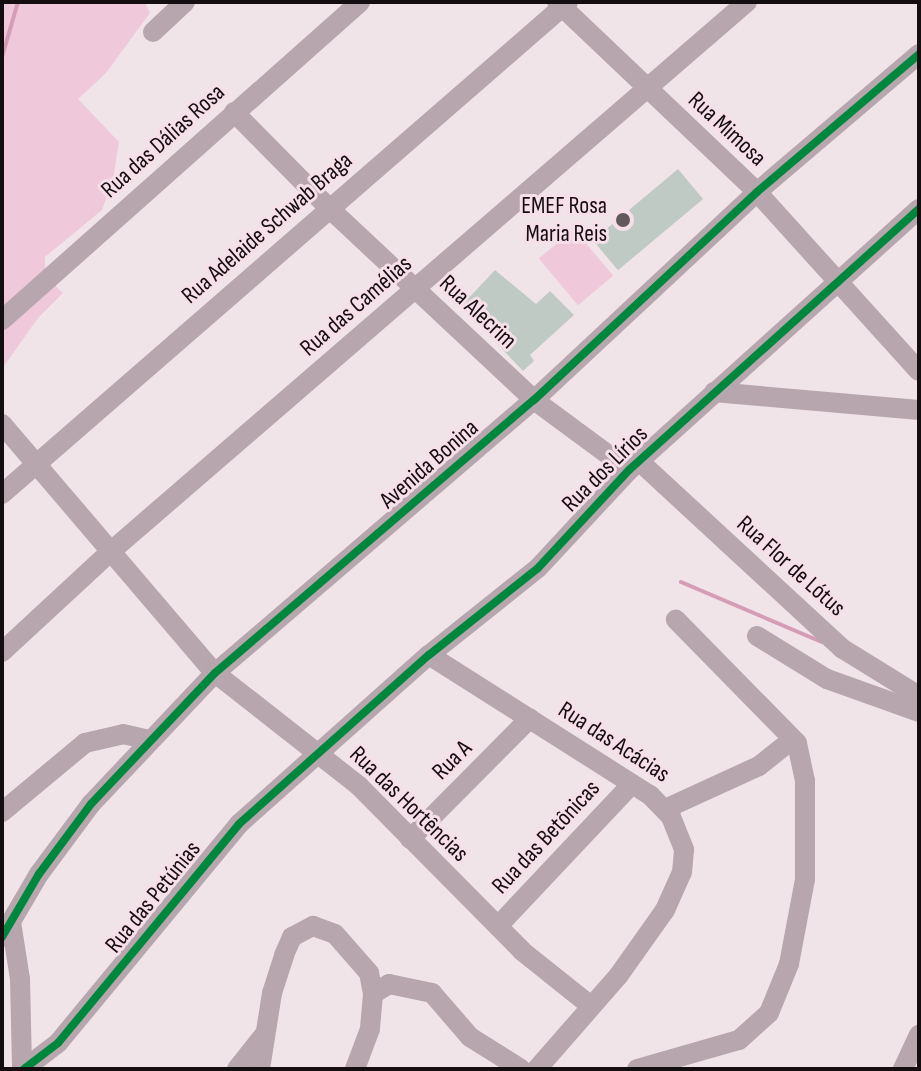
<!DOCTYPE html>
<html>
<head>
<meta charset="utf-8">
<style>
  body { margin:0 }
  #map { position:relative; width:921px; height:1071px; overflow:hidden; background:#f1e4e9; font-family:"Sofia Sans Condensed",sans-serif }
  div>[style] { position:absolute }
  .green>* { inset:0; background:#efc9d9; transform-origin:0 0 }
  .stream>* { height:4px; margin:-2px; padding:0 2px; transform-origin:2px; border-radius:2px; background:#d59cb5 }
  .building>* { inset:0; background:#c0cac4; transform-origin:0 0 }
  .minor>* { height:20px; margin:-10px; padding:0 10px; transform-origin:10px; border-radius:10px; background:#b7a6ad }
  .cycleway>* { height:8px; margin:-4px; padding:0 4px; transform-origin:4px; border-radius:4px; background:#00873e }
  .dots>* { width:22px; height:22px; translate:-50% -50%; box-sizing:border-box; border:4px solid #f6dfe8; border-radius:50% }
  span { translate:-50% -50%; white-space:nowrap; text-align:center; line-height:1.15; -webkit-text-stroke:6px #f6dfe8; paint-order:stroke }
  .street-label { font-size:24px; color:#150e11 }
  .poi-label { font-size:24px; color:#150e11 }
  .right { translate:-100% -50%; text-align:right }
  .frame { position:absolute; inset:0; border:4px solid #150e11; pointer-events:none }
</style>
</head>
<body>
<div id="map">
  <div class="green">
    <div style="clip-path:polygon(2px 2px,145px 2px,150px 13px,106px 73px,78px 99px,119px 142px,113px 180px,102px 210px,45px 257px,45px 276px,63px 293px,38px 318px,2px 369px)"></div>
    <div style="left:574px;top:229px;width:61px;height:46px;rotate:50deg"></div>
  </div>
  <div class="stream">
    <div style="left:2px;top:57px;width:57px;rotate:-73.8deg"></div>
    <div style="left:681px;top:582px;width:153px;rotate:23.1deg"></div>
  </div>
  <div class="building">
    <div style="left:678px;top:169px;width:39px;height:111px;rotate:50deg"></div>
    <div style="clip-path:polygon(495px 270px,536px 304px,550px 291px,574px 315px,530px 355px,534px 361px,523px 371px,461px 306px)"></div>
  </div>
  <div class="minor">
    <div style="left:557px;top:2px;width:276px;rotate:43.5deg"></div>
    <div style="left:757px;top:192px;width:241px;rotate:47.9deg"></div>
    <div style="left:153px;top:32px;width:44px;rotate:-43.2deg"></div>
    <div style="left:234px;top:112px;width:135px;rotate:45.3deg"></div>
    <div style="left:329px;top:208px;width:281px;rotate:43.1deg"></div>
    <div style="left:534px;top:400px;width:118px;rotate:36.4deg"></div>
    <div style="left:2px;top:320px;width:479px;rotate:-41.6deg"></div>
    <div style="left:714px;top:392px;width:206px;rotate:5deg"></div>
    <div style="left:2px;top:424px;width:328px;rotate:49.5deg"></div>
    <div style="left:215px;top:673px;width:183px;rotate:38.1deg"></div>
    <div style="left:359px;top:786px;width:232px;rotate:45.3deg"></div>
    <div style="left:522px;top:951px;width:88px;rotate:38.6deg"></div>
    <div style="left:639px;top:461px;width:277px;rotate:42.7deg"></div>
    <div style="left:843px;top:649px;width:89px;rotate:31.7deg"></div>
    <div style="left:2px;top:494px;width:750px;rotate:-41deg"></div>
    <div style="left:757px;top:636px;width:82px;rotate:31.6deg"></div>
    <div style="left:827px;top:679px;width:98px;rotate:19.7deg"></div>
    <div style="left:2px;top:652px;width:146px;rotate:-42.8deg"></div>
    <div style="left:109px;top:553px;width:843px;rotate:-40.82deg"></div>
    <div style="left:429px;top:655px;width:262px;rotate:32.4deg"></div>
    <div style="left:650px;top:795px;width:30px;rotate:46deg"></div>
    <div style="left:671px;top:817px;width:35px;rotate:68deg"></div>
    <div style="left:684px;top:850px;width:22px;rotate:95deg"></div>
    <div style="left:682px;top:872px;width:42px;rotate:114.1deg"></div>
    <div style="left:665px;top:910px;width:80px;rotate:125.3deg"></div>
    <div style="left:619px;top:975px;width:125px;rotate:131.1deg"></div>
    <div style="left:665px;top:809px;width:103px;rotate:-24.6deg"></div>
    <div style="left:759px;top:766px;width:43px;rotate:-38.5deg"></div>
    <div style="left:2px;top:812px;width:108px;rotate:-39.7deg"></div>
    <div style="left:85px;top:743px;width:39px;rotate:-13deg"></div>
    <div style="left:123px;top:734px;width:27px;rotate:13deg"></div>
    <div style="left:410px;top:839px;width:170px;rotate:-45.2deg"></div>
    <div style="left:11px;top:922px;width:58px;rotate:81deg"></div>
    <div style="left:20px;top:979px;width:90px;rotate:88.7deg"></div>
    <div style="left:498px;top:926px;width:195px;rotate:-46.7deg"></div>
    <div style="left:2px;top:937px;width:73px;rotate:-59.6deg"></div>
    <div style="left:39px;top:874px;width:87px;rotate:-53.4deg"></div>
    <div style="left:91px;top:804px;width:180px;rotate:-46.6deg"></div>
    <div style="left:215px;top:673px;width:420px;rotate:-40.6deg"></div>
    <div style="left:534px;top:400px;width:305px;rotate:-43deg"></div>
    <div style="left:757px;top:192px;width:213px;rotate:-40.4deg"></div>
    <div style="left:373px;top:994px;width:19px;rotate:-32deg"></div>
    <div style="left:389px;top:984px;width:44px;rotate:11.8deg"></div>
    <div style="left:432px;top:993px;width:58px;rotate:49.2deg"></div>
    <div style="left:470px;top:1037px;width:60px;rotate:32.1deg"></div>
    <div style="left:24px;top:1069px;width:43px;rotate:-37.4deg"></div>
    <div style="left:58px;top:1043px;width:284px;rotate:-50.4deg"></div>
    <div style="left:239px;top:824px;width:254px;rotate:-41.7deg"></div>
    <div style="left:429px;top:655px;width:139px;rotate:-38.6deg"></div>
    <div style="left:538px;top:568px;width:134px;rotate:-47.1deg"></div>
    <div style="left:629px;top:470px;width:390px;rotate:-42deg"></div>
    <div style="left:237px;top:1069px;width:43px;rotate:-51.5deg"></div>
    <div style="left:260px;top:1069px;width:77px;rotate:-81deg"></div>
    <div style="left:272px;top:993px;width:40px;rotate:-72deg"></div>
    <div style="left:284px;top:955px;width:20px;rotate:-66deg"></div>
    <div style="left:292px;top:937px;width:24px;rotate:-28deg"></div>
    <div style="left:313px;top:926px;width:23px;rotate:20deg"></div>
    <div style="left:335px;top:934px;width:52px;rotate:48.9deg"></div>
    <div style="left:369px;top:973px;width:21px;rotate:79deg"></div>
    <div style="left:373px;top:994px;width:35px;rotate:95deg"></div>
    <div style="left:370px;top:1029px;width:43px;rotate:110.6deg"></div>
    <div style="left:637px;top:1069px;width:106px;rotate:-15.9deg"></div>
    <div style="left:739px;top:1040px;width:40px;rotate:-42deg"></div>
    <div style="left:769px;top:1013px;width:53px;rotate:-67.8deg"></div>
    <div style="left:789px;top:964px;width:86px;rotate:-79.3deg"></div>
    <div style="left:805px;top:879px;width:98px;rotate:-90deg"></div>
    <div style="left:805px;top:781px;width:39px;rotate:-102deg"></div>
    <div style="left:797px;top:743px;width:173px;rotate:-134.5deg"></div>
    <div style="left:903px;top:1069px;width:38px;rotate:-65deg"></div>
  </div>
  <div class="cycleway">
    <div style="left:2px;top:937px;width:73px;rotate:-59.6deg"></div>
    <div style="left:39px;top:874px;width:87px;rotate:-53.4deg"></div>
    <div style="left:91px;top:804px;width:180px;rotate:-46.6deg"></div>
    <div style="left:215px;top:673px;width:420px;rotate:-40.6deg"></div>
    <div style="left:534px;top:400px;width:305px;rotate:-43deg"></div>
    <div style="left:757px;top:192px;width:213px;rotate:-40.4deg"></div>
    <div style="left:24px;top:1069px;width:43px;rotate:-37.4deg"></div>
    <div style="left:58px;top:1043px;width:284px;rotate:-50.4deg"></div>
    <div style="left:239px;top:824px;width:254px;rotate:-41.7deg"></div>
    <div style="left:429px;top:655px;width:139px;rotate:-38.6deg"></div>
    <div style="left:538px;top:568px;width:134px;rotate:-47.1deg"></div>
    <div style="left:629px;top:470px;width:390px;rotate:-42deg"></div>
  </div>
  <div class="dots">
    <div style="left:623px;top:220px;background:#62595d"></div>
  </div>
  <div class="street-label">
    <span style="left:727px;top:129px;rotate:43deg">Rua Mimosa</span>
    <span style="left:163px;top:141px;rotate:-42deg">Rua das Dálias Rosa</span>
    <span style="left:267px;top:228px;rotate:-41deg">Rua Adelaide Schwab Braga</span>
    <span style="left:356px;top:306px;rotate:-41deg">Rua das Camélias</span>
    <span style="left:478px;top:312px;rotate:43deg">Rua Alecrim</span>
    <span style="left:429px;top:464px;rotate:-41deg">Avenida Bonina</span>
    <span style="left:605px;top:469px;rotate:-45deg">Rua dos Lírios</span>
    <span style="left:791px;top:566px;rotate:42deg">Rua Flor de Lótus</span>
    <span style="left:614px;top:742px;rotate:33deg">Rua das Acácias</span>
    <span style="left:452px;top:760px;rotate:-45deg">Rua A</span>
    <span style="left:409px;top:804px;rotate:44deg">Rua das Hortências</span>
    <span style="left:546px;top:837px;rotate:-47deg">Rua das Betônicas</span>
    <span style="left:153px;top:897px;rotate:-51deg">Rua das Petúnias</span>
  </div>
  <div class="poi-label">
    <span class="right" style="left:607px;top:220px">EMEF Rosa<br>Maria Reis</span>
  </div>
  <div class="frame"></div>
</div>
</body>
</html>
